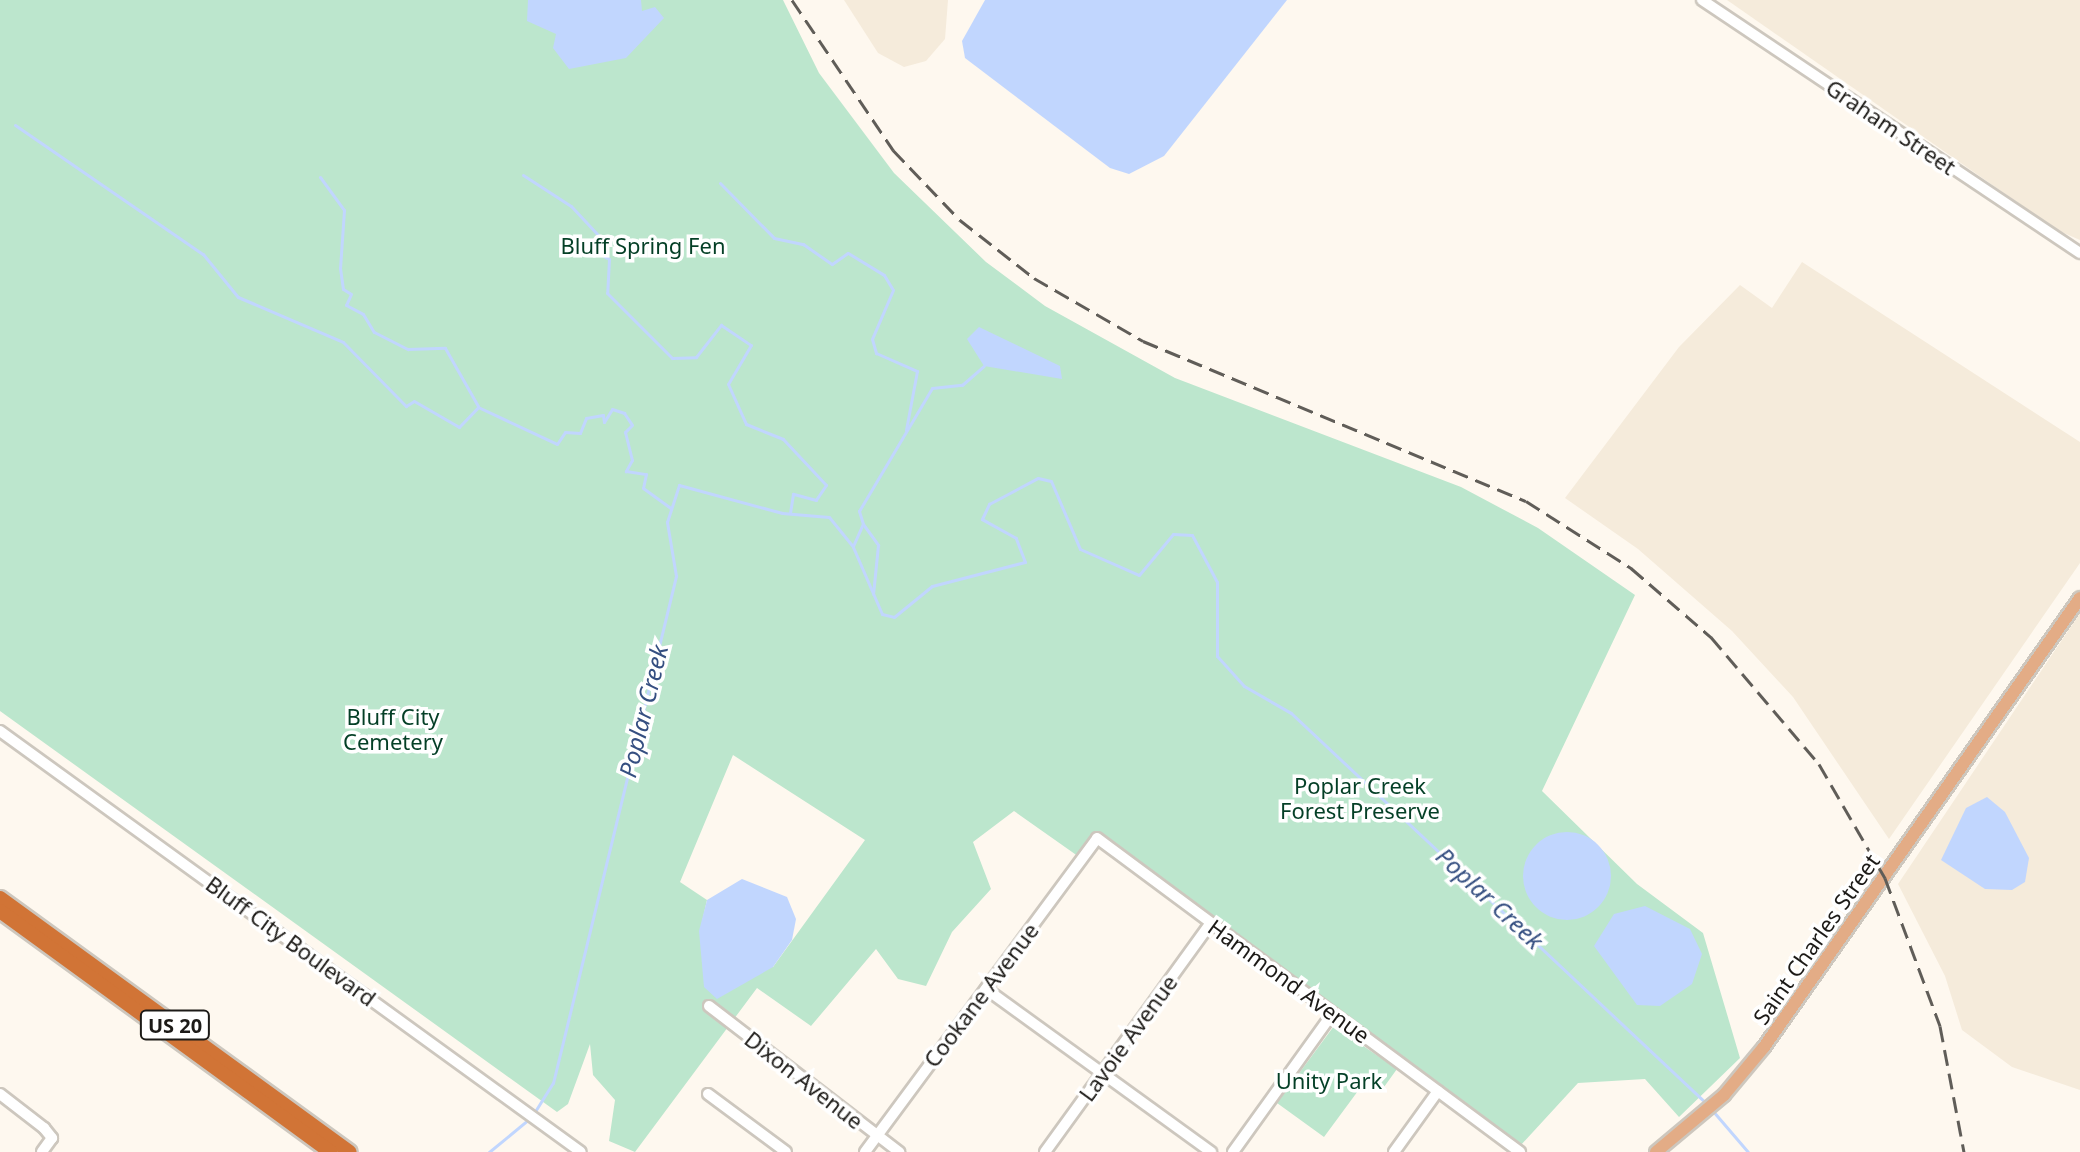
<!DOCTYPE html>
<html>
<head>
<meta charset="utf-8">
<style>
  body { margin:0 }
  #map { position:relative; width:2080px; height:1152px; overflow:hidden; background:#fef8ef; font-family:"Noto Sans",sans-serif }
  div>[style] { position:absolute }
  .built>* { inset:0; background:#f5ebdb }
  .green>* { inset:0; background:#bce6cd }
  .water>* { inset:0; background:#c1d6fe }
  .round { border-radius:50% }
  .stream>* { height:3px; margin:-1.5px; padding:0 1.5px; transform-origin:1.5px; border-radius:1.5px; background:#c1d6fe }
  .roads { filter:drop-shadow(2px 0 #cdc7be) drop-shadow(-2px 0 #cdc7be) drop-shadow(0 2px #cdc7be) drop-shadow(0 -2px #cdc7be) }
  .minor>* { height:10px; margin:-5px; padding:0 5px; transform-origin:5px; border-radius:5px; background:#fff }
  .major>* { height:12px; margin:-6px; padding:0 6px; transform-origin:6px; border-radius:6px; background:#e3ac86 }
  .highway>* { height:14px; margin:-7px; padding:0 7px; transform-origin:7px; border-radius:7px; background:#d17436 }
  .rail>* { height:3px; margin-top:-1.5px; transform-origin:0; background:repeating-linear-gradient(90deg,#605d58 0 16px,transparent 0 24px) }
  span { translate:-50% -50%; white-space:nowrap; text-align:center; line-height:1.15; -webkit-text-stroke:7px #fff; paint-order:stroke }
  .shield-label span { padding:2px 6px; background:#fff; border:2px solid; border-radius:6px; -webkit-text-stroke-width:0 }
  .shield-label { font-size:20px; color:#1c1a17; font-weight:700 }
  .street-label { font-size:22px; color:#1c1a17 }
  .park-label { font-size:22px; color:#043f26 }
  .water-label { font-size:24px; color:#354f81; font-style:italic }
</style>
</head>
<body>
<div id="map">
  <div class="built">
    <div style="clip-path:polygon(844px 0,948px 0,945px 39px,926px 61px,904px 67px,878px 53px)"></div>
    <div style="clip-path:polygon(1727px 0,2080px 0,2080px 240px,2057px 230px)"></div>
    <div style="clip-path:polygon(1802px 262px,2080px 442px,2080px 563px,1889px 839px,1793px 697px,1732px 631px,1638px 549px,1565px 498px,1679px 347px,1740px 285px,1772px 308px)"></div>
    <div style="clip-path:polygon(2080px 613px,2080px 1090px,2012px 1067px,1962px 1030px,1945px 976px,1898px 884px)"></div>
  </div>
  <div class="green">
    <div style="clip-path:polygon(evenodd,0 0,783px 0,819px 73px,894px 173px,986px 262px,1045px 306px,1175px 378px,1461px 487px,1538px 528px,1635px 595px,1542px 791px,1637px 884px,1703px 933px,1740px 1058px,1679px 1117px,1645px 1079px,1578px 1083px,1520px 1146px,1101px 834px,1082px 859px,1014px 811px,973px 842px,991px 889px,952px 932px,926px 986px,898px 979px,876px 949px,811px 1026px,757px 988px,635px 1152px,609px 1141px,615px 1100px,593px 1075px,590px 1044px,568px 1104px,557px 1112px,0 711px,0 0,733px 755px,865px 840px,773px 967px,700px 931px,707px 900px,680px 882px,733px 755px)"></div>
    <div style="clip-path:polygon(1334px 1026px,1397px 1069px,1384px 1087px,1369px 1076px,1324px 1137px,1277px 1103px)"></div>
  </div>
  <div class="water">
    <div style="clip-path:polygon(528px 0,641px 0,642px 11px,655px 7px,664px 18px,626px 58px,569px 69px,553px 48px,556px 34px,527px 21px)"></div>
    <div style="clip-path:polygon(985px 0,1287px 0,1164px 156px,1129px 174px,1110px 168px,965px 58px,962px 41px)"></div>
    <div style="clip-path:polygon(979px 327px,1060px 366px,1062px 379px,984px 366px,967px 339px)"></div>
    <div style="clip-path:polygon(1987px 797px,2005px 812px,2029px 858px,2025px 882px,2012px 890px,1985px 889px,1941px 860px,1966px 808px)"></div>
    <div class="round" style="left:1523px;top:832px;width:88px;height:88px"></div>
    <div style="clip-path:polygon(742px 879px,787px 897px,796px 919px,792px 940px,773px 967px,717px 999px,704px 987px,699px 931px,707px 900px)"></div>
    <div style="clip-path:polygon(1645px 906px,1690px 929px,1702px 954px,1692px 984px,1660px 1006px,1637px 1005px,1594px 946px,1614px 914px)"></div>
  </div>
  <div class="stream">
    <div style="left:15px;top:125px;width:228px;rotate:34.5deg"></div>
    <div style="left:203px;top:254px;width:55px;rotate:50.9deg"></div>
    <div style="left:238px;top:297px;width:114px;rotate:23.2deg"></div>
    <div style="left:343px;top:342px;width:90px;rotate:45.5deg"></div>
    <div style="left:406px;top:406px;width:9px;rotate:-32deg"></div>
    <div style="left:414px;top:401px;width:52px;rotate:30deg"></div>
    <div style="left:459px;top:427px;width:28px;rotate:-46deg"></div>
    <div style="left:478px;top:407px;width:87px;rotate:25.1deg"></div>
    <div style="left:557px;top:444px;width:14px;rotate:-56deg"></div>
    <div style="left:565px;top:432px;width:15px;rotate:4deg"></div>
    <div style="left:580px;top:433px;width:16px;rotate:-68deg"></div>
    <div style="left:586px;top:418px;width:17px;rotate:-10deg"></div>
    <div style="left:603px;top:415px;width:7px;rotate:82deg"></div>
    <div style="left:604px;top:422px;width:15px;rotate:-58deg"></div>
    <div style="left:612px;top:409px;width:13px;rotate:18deg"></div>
    <div style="left:624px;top:413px;width:14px;rotate:56deg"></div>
    <div style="left:632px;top:425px;width:10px;rotate:135deg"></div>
    <div style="left:625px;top:432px;width:29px;rotate:76deg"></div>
    <div style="left:632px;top:460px;width:13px;rotate:119deg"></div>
    <div style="left:626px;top:471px;width:20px;rotate:9deg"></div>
    <div style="left:646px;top:474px;width:14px;rotate:102deg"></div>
    <div style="left:643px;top:488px;width:34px;rotate:36deg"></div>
    <div style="left:523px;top:175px;width:57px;rotate:32.9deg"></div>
    <div style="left:571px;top:206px;width:42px;rotate:46.9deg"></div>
    <div style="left:600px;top:237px;width:17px;rotate:90deg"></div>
    <div style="left:600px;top:254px;width:10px;rotate:29deg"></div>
    <div style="left:609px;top:259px;width:34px;rotate:93deg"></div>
    <div style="left:607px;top:293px;width:92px;rotate:45deg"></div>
    <div style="left:672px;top:358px;width:24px;rotate:-2deg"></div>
    <div style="left:696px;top:357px;width:41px;rotate:-52deg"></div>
    <div style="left:721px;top:325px;width:36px;rotate:34deg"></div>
    <div style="left:751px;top:345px;width:45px;rotate:120.5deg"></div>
    <div style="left:728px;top:384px;width:44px;rotate:65.8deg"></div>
    <div style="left:746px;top:424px;width:40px;rotate:22deg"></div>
    <div style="left:783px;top:439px;width:63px;rotate:46.9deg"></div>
    <div style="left:826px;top:485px;width:18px;rotate:124deg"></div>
    <div style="left:816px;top:500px;width:24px;rotate:-165deg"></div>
    <div style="left:793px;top:494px;width:18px;rotate:99deg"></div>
    <div style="left:320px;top:177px;width:41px;rotate:54deg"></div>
    <div style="left:344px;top:210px;width:58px;rotate:93.9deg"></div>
    <div style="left:340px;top:268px;width:21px;rotate:82deg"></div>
    <div style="left:343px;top:289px;width:9px;rotate:32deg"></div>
    <div style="left:351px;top:294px;width:12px;rotate:114deg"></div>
    <div style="left:346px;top:305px;width:19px;rotate:28deg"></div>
    <div style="left:363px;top:314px;width:21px;rotate:59deg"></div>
    <div style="left:374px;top:332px;width:38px;rotate:27deg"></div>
    <div style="left:408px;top:349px;width:37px;rotate:-2deg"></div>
    <div style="left:445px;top:348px;width:67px;rotate:60.4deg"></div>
    <div style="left:720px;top:183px;width:77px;rotate:45.5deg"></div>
    <div style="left:774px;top:238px;width:30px;rotate:12deg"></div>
    <div style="left:803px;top:244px;width:35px;rotate:35deg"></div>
    <div style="left:832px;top:264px;width:19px;rotate:-35deg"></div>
    <div style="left:848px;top:253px;width:42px;rotate:31.4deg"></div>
    <div style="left:884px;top:275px;width:17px;rotate:59deg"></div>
    <div style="left:893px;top:290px;width:53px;rotate:113.2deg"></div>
    <div style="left:872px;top:339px;width:15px;rotate:74deg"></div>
    <div style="left:876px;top:353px;width:45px;rotate:23.7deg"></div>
    <div style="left:917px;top:371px;width:60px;rotate:100.6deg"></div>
    <div style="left:863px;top:524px;width:26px;rotate:54deg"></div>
    <div style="left:878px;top:545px;width:49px;rotate:95.8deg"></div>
    <div style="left:853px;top:546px;width:24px;rotate:-66deg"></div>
    <div style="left:863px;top:524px;width:14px;rotate:-107deg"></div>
    <div style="left:859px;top:511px;width:143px;rotate:-59.3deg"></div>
    <div style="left:932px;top:388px;width:30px;rotate:-6deg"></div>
    <div style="left:962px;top:385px;width:29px;rotate:-41deg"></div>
    <div style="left:1712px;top:1110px;width:55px;rotate:49.4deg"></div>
    <div style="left:534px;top:1113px;width:36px;rotate:-58deg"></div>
    <div style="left:553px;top:1083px;width:522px;rotate:-76.36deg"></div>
    <div style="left:676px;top:576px;width:55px;rotate:-99.5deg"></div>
    <div style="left:667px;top:522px;width:39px;rotate:-72deg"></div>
    <div style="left:679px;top:485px;width:107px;rotate:15.2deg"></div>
    <div style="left:782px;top:513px;width:47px;rotate:4.9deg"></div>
    <div style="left:829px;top:517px;width:38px;rotate:51deg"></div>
    <div style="left:853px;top:547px;width:73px;rotate:66.6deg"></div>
    <div style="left:882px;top:614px;width:12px;rotate:14deg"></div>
    <div style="left:894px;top:617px;width:49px;rotate:-39.2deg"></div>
    <div style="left:932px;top:586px;width:96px;rotate:-14.5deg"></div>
    <div style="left:1025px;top:562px;width:26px;rotate:-111deg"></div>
    <div style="left:1016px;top:538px;width:39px;rotate:-151deg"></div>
    <div style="left:982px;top:519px;width:17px;rotate:-65deg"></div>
    <div style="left:989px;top:504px;width:55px;rotate:-28deg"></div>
    <div style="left:1038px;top:478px;width:13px;rotate:13deg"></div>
    <div style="left:1051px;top:481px;width:74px;rotate:66.9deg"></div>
    <div style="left:1080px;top:549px;width:64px;rotate:23.8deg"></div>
    <div style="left:1139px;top:575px;width:53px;rotate:-50.3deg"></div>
    <div style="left:1173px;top:534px;width:19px;rotate:3deg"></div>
    <div style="left:1192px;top:535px;width:53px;rotate:62deg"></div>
    <div style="left:1217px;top:582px;width:74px;rotate:90deg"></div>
    <div style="left:1217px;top:656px;width:40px;rotate:48deg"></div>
    <div style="left:1244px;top:686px;width:54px;rotate:29.9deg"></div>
    <div style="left:1291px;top:713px;width:571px;rotate:43.23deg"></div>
    <div style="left:489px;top:1152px;width:52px;rotate:-39.5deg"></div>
  </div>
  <div class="roads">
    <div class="minor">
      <div style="left:1702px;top:0;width:455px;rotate:33.8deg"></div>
      <div style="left:0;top:731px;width:717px;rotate:35.93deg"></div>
      <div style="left:986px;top:989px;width:278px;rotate:35.9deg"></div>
      <div style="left:709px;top:1006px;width:240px;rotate:37.5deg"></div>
      <div style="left:0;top:1094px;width:56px;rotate:37.7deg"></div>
      <div style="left:44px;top:1128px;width:13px;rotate:51deg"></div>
      <div style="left:52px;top:1138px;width:17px;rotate:126deg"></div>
      <div style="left:708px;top:1094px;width:97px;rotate:36.6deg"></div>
      <div style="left:865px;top:1152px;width:390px;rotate:-53.5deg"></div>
      <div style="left:1097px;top:838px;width:527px;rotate:36.59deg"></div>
      <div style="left:1045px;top:1152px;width:283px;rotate:-54.1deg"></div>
      <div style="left:1233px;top:1152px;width:171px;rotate:-54.3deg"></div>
      <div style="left:1394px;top:1152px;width:75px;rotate:-54.2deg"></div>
    </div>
    <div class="major">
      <div style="left:1656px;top:1152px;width:89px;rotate:-40deg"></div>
      <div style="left:1724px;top:1095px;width:62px;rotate:-50.2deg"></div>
      <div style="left:1764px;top:1047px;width:549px;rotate:-54.86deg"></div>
    </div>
    <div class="highway">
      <div style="left:0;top:898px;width:432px;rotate:36deg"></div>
      <div style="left:0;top:911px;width:409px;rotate:36.1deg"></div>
    </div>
  </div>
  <div class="rail">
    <div style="left:792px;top:0;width:181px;rotate:56deg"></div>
    <div style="left:893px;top:150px;width:97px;rotate:46.3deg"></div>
    <div style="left:960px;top:220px;width:94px;rotate:38.1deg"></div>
    <div style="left:1034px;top:278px;width:126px;rotate:30deg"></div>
    <div style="left:1143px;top:341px;width:415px;rotate:22.7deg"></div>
    <div style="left:1526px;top:501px;width:125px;rotate:32.5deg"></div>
    <div style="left:1631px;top:568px;width:106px;rotate:40.8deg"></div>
    <div style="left:1711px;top:637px;width:167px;rotate:49.6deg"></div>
    <div style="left:1819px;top:764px;width:132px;rotate:59.9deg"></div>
    <div style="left:1885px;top:878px;width:158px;rotate:69.6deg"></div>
    <div style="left:1940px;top:1026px;width:128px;rotate:79.2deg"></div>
  </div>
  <div class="shield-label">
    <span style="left:175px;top:1025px">US 20</span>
  </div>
  <div class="street-label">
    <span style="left:1891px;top:127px;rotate:34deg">Graham Street</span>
    <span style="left:1816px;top:939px;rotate:-55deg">Saint Charles Street</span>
    <span style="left:291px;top:941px;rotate:36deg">Bluff City Boulevard</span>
    <span style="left:1289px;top:981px;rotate:36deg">Hammond Avenue</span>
    <span style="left:981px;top:995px;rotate:-53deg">Cookane Avenue</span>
    <span style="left:1128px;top:1038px;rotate:-54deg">Lavoie Avenue</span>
    <span style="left:804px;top:1080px;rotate:38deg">Dixon Avenue</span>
  </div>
  <div class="park-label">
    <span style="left:643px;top:246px">Bluff Spring Fen</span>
    <span style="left:393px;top:729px">Bluff City<br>Cemetery</span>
    <span style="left:1360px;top:798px">Poplar Creek<br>Forest Preserve</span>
    <span style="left:1329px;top:1081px">Unity Park</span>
  </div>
  <div class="water-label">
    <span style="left:643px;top:711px;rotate:-76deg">Poplar Creek</span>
    <span style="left:1490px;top:898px;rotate:43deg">Poplar Creek</span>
  </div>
</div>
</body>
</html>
